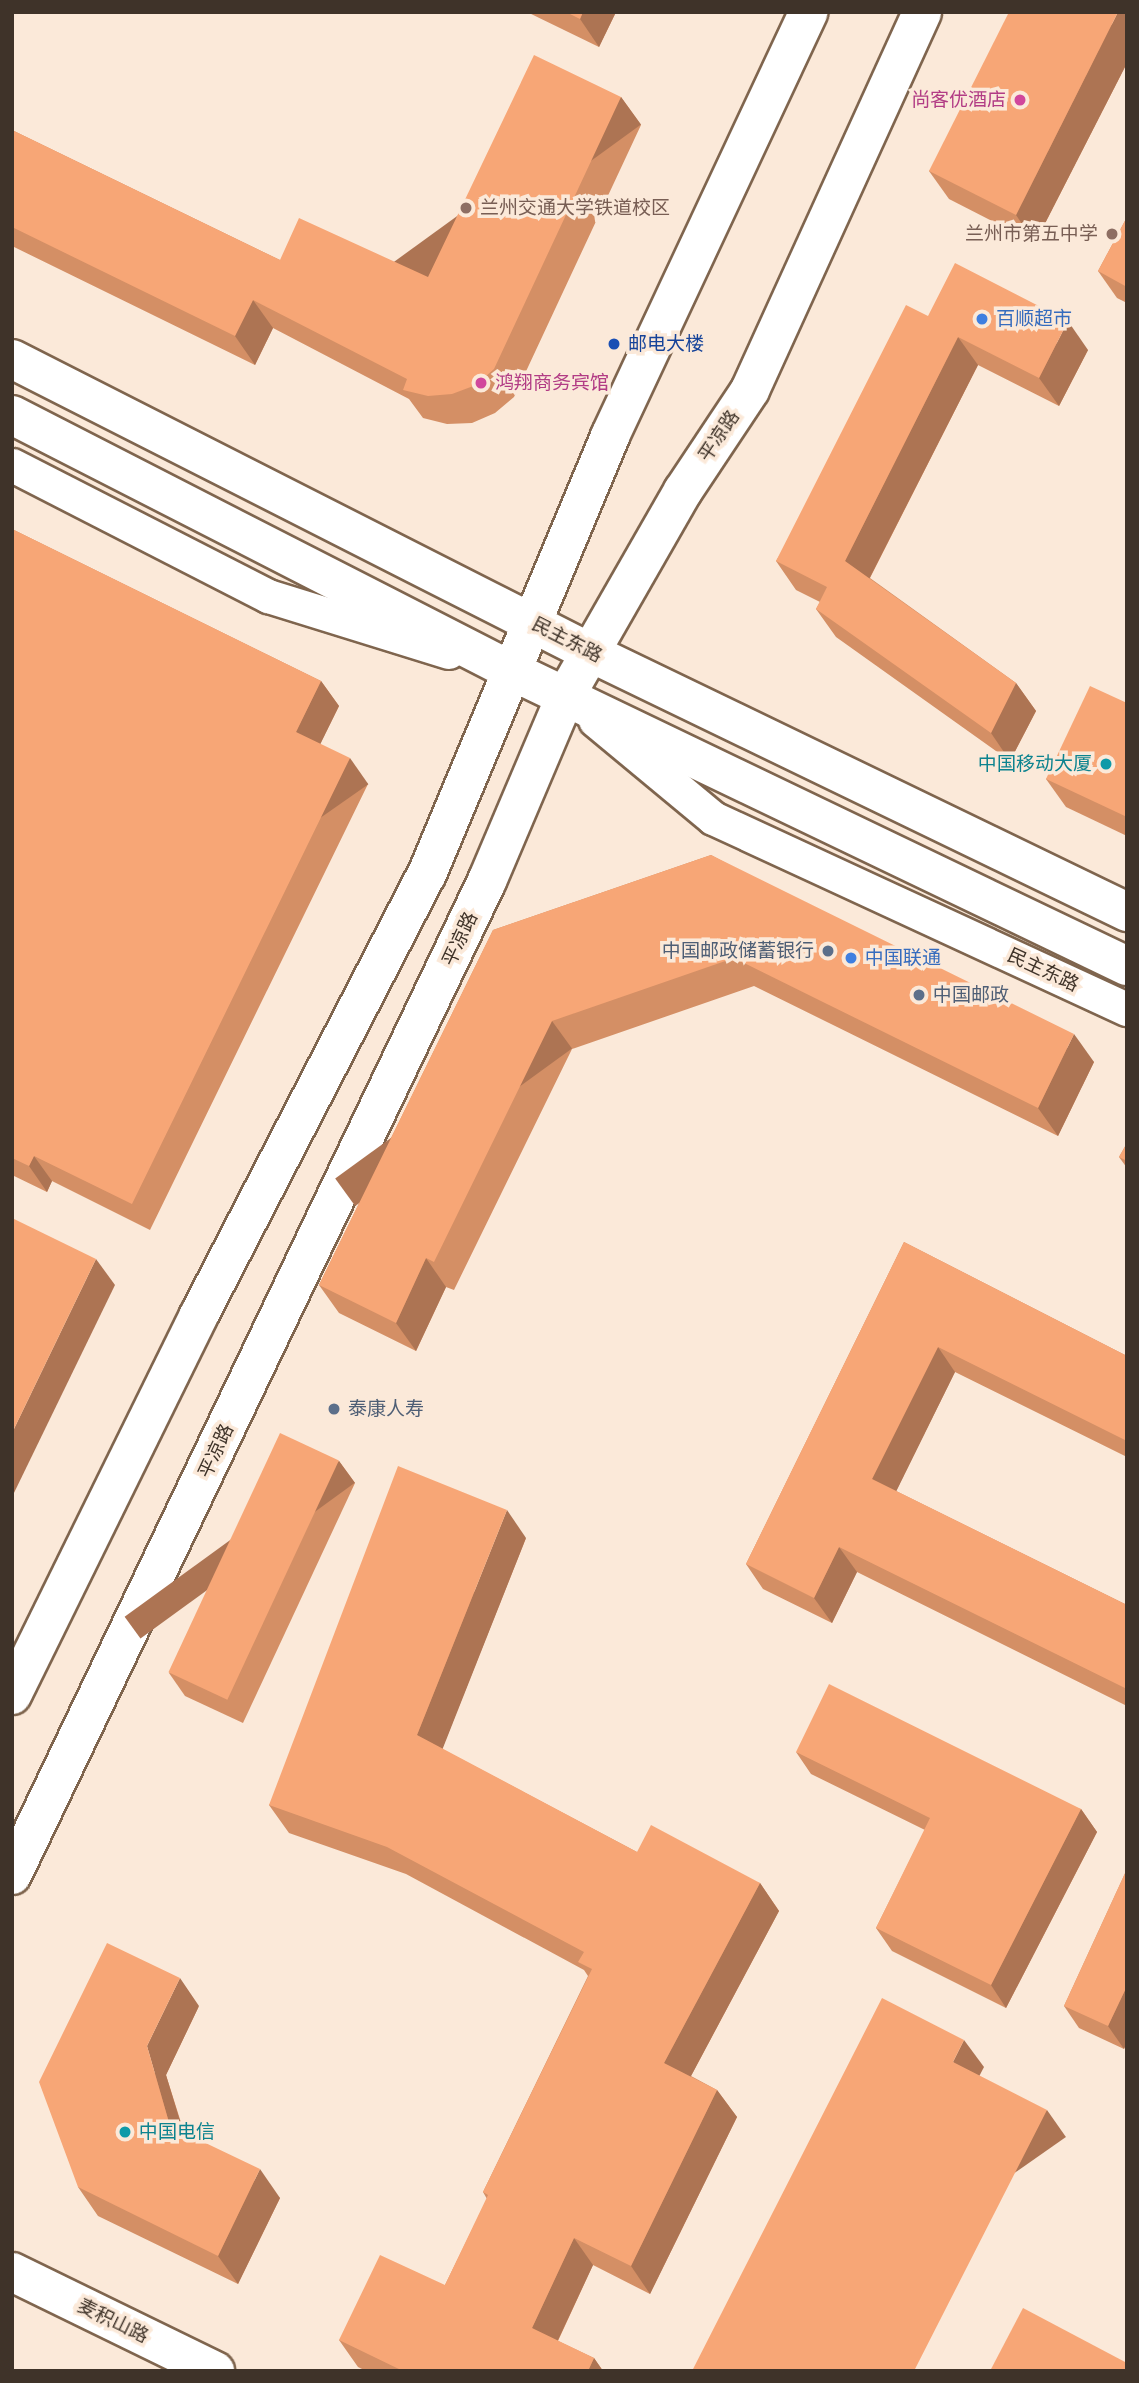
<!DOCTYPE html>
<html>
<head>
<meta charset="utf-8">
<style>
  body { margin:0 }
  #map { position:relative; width:1139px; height:2383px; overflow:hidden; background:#fbe9d9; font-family:Helvetica,"Noto Sans SC",sans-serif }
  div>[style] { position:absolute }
  .roads { filter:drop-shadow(2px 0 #7f654e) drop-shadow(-2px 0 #7f654e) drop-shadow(0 2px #7f654e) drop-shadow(0 -2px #7f654e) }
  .street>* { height:33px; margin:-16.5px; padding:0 16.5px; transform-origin:16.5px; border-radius:16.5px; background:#fff }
  .secondary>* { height:38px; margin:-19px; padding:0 19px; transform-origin:19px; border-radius:19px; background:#fff }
  .wall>* { inset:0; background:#d48f65 }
  .shaded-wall>* { inset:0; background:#ad7453; transform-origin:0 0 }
  .building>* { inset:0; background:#f7a676; transform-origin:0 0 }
  .dots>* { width:19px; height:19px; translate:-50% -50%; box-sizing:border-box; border:4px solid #fbe9d9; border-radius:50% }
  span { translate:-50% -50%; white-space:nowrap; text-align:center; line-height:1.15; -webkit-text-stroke:7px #fbe9d9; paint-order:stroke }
  .hotel-label { font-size:19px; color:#b23c85 }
  .right { translate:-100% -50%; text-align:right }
  .left { translate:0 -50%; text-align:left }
  .education-label { font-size:19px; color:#785e54 }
  .shop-label { font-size:19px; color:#366cbe }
  .transit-label { font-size:19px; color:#164399 }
  .street-label { font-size:19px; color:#3f3329 }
  .culture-label { font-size:19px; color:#0d838f }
  .service-label { font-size:19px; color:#4e5e75 }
  .frame { position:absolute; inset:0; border:14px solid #3f3329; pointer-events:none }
</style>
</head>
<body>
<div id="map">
  <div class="roads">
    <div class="street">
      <div style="left:12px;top:465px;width:288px;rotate:27.1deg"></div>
      <div style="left:268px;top:596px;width:189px;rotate:17.2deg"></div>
      <div style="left:595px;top:720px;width:153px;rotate:39.7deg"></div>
      <div style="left:713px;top:818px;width:456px;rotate:24.8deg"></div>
    </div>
    <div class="secondary">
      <div style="left:12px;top:359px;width:647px;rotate:26.92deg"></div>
      <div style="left:589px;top:652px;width:598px;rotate:25.79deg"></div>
      <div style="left:12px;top:415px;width:562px;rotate:27.11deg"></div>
      <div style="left:512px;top:671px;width:682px;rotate:25.63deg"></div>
      <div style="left:12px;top:1695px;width:424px;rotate:-63.8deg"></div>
      <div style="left:199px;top:1315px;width:496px;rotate:-62.7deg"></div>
      <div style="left:427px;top:874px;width:475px;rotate:-67.3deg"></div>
      <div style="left:610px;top:436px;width:468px;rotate:-64.9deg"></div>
      <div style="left:12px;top:1875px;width:1102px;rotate:-64.46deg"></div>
      <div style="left:487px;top:881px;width:202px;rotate:-67deg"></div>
      <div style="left:566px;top:695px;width:235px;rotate:-60.2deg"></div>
      <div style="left:683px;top:491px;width:121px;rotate:-56.4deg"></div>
      <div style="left:750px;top:390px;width:415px;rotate:-65.5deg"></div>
      <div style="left:12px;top:2272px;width:226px;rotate:26deg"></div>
    </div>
  </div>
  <div class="wall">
    <div style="clip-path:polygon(527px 12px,616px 12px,599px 47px)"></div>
    <div style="clip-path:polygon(1127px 12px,1127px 63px,1035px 243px,949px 199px,929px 171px)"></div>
    <div style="clip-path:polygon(621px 97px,641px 125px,514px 397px,495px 413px,472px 423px,447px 424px,423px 418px,409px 399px,273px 328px,255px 365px,12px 246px,12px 130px,280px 260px,428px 277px)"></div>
    <div style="clip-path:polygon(1127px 217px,1127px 303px,1117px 298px,1098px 271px)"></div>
    <div style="clip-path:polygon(928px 316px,1088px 350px,1059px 406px,978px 365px,870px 578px,1016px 683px,1036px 711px,1010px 761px,836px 637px,816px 609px,820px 602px,796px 590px,776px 561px)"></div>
    <div style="clip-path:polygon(12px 529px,321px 681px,339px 706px,320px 744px,368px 784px,150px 1230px,52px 1181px,47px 1192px,12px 1175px)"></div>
    <div style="clip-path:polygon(1127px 703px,1127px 836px,1066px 807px,1046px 779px)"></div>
    <div style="clip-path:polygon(711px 855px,1094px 1062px,1058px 1136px,754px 986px,572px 1049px,454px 1290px,446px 1287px,416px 1351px,339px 1313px,319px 1285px,493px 930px)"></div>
    <div style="clip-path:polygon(1127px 1143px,1127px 1168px,1119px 1157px)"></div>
    <div style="clip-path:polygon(904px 1242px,1127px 1356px,1127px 1457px,955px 1372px,896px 1491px,1127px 1605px,1127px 1706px,857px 1572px,832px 1623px,763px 1589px,746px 1564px)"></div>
    <div style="clip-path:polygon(339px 1461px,355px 1483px,243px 1723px,185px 1696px,169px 1673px)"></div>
    <div style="clip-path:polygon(526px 1538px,442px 1749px,637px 1852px,760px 1883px,779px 1911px,691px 2076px,717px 2090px,737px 2117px,650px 2294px,593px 2265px,558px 2341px,594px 2358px,603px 2371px,366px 2371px,358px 2367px,339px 2340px,445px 2285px,487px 2199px,483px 2192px,588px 1976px,584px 1970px,406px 1874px,289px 1833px,269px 1805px)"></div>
    <div style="clip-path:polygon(796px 1752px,1081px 1809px,1097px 1832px,1006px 2008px,892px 1951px,876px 1928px,925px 1830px,811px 1774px)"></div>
    <div style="clip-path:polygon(1127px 1869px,1127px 2042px,1124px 2049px,1079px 2028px,1064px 2006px)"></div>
    <div style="clip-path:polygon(199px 2006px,166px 2075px,184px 2132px,280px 2198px,238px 2284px,98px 2216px,78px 2187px)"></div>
  </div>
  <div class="shaded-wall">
    <div style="clip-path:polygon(583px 12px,616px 12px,599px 47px,580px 19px)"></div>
    <div style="clip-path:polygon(1118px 12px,1127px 12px,1127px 63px,1035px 243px,1016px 215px)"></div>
    <div style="left:621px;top:97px;width:34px;height:300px;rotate:54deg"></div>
    <div style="clip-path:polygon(253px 300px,273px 328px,255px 365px,235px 336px)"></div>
    <div style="clip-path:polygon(1068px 321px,1088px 350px,1059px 406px,1039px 378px)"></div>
    <div style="clip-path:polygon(958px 337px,978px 365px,864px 589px,845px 561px)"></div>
    <div style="clip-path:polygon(321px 681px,339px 706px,314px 757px,296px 732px)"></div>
    <div style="clip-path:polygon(1016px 683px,1036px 711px,1010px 761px,991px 733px)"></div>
    <div style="left:350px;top:758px;width:32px;height:496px;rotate:55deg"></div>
    <div style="left:552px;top:1021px;width:34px;height:268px;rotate:54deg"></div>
    <div style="clip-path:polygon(1074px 1034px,1094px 1062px,1058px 1136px,1038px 1108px)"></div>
    <div style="clip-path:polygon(34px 1156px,52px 1181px,47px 1192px,29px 1166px)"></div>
    <div style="clip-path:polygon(426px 1258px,446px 1287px,416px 1351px,396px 1323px)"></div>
    <div style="clip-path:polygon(96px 1259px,115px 1285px,12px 1497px,12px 1433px)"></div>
    <div style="clip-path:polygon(938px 1347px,955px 1372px,890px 1504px,872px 1479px)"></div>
    <div style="left:339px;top:1461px;width:27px;height:265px;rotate:54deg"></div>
    <div style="clip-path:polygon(507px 1510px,526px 1538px,437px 1763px,417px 1735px)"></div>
    <div style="clip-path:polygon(839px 1547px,857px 1572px,832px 1623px,814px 1598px)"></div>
    <div style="clip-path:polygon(1081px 1809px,1097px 1832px,1006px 2008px,991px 1985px)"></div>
    <div style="clip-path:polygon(760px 1883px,779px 1911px,683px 2091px,664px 2063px)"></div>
    <div style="clip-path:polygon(180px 1978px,199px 2006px,166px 2075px,190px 2154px,170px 2126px,147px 2046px)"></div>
    <div style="clip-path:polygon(1127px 1986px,1127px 2042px,1124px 2049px,1108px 2026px)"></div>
    <div style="clip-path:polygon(964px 2040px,984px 2067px,972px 2090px,953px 2062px)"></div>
    <div style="clip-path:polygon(717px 2090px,737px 2117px,650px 2294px,631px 2266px)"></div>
    <div style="left:1047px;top:2110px;width:33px;height:293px;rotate:55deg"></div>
    <div style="clip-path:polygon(260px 2169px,280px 2198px,238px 2284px,218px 2256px)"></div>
    <div style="clip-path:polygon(574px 2238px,593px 2265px,551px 2355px,532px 2328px)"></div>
    <div style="clip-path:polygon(594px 2358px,603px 2371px,588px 2371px)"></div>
  </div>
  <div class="building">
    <div style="clip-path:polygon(566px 12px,583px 12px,580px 19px)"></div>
    <div style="clip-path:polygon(1009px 12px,1118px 12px,1016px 215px,929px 171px)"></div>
    <div style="clip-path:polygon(534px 55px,621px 97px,494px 369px,476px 385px,452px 394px,428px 396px,403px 390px,407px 379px,253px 300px,235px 336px,12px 227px,12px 130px,280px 260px,299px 218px,428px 277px)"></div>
    <div style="clip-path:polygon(1127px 217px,1127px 287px,1098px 271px)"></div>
    <div style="clip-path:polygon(955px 263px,1068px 321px,1039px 378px,958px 337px,845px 561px,1016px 683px,991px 733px,816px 609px,827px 587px,776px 561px,906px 305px,928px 316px)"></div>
    <div style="clip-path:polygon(12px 529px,321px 681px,296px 732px,350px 758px,132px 1204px,34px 1156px,29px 1166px,12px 1158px)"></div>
    <div style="clip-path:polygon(1090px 686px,1127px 703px,1127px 817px,1046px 779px)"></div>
    <div style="clip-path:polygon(711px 855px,1074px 1034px,1038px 1108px,734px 958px,552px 1021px,434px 1262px,426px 1258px,396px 1323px,319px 1285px,493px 930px)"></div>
    <div style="clip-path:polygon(1127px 1143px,1127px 1161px,1119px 1157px)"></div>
    <div style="clip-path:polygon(12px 1218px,96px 1259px,12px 1433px)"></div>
    <div style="clip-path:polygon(904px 1242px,1127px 1356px,1127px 1441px,938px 1347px,872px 1479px,1127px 1605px,1127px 1689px,839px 1547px,814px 1598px,746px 1564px)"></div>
    <div style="left:280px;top:1433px;width:65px;height:264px;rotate:25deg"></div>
    <div style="clip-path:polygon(398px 1466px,507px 1510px,417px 1735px,637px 1852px,651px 1825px,760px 1883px,664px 2063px,717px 2090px,631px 2266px,574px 2238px,532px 2328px,594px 2358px,588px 2371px,403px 2371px,339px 2340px,380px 2255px,445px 2285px,488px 2195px,483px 2192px,592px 1969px,578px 1962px,584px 1952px,387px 1847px,269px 1805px)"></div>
    <div style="clip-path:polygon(829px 1684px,1081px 1809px,991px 1985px,876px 1928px,930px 1818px,796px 1752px)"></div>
    <div style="clip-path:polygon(1127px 1869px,1127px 1986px,1108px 2026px,1064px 2006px)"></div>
    <div style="clip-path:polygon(107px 1943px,180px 1978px,147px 2046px,170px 2126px,260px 2169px,218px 2256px,78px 2187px,39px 2082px)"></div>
    <div style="clip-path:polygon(882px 1998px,964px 2040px,953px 2062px,1047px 2110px,914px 2371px,692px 2371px)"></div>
    <div style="clip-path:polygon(1023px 2308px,1127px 2363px,1127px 2371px,990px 2371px)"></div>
  </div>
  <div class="dots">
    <div style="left:1020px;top:100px;background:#d1479c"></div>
    <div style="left:466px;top:208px;background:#8d6e63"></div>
    <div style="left:1112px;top:234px;background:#8d6e63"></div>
    <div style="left:982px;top:319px;background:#3f7fe0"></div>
    <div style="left:614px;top:344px;background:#1a4fb4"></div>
    <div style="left:481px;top:383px;background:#d1479c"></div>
    <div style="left:1106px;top:764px;background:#0f9aa8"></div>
    <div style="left:828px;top:951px;background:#5c6f8a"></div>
    <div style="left:851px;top:958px;background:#3f7fe0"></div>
    <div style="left:919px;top:995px;background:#5c6f8a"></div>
    <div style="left:334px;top:1409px;background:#5c6f8a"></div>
    <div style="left:125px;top:2132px;background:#0f9aa8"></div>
  </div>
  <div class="hotel-label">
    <span class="right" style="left:1006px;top:100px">尚客优酒店</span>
    <span class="left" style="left:495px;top:383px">鸿翔商务宾馆</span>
  </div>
  <div class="education-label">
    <span class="left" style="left:480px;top:208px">兰州交通大学铁道校区</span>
    <span class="right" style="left:1098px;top:234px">兰州市第五中学</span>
  </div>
  <div class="shop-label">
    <span class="left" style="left:996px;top:319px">百顺超市</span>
    <span class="left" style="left:865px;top:958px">中国联通</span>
  </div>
  <div class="transit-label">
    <span class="left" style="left:628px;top:344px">邮电大楼</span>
  </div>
  <div class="street-label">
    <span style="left:719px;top:436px;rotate:-56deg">平凉路</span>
    <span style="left:567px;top:640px;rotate:27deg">民主东路</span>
    <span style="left:460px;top:939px;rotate:-65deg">平凉路</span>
    <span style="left:1043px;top:970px;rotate:25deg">民主东路</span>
    <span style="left:216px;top:1451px;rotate:-65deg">平凉路</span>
    <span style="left:113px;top:2321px;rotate:26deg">麦积山路</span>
  </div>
  <div class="culture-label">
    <span class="right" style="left:1092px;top:764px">中国移动大厦</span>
    <span class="left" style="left:139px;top:2132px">中国电信</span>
  </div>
  <div class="service-label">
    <span class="right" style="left:814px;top:951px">中国邮政储蓄银行</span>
    <span class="left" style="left:933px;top:995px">中国邮政</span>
    <span class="left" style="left:348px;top:1409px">泰康人寿</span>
  </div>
  <div class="frame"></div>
</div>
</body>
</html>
